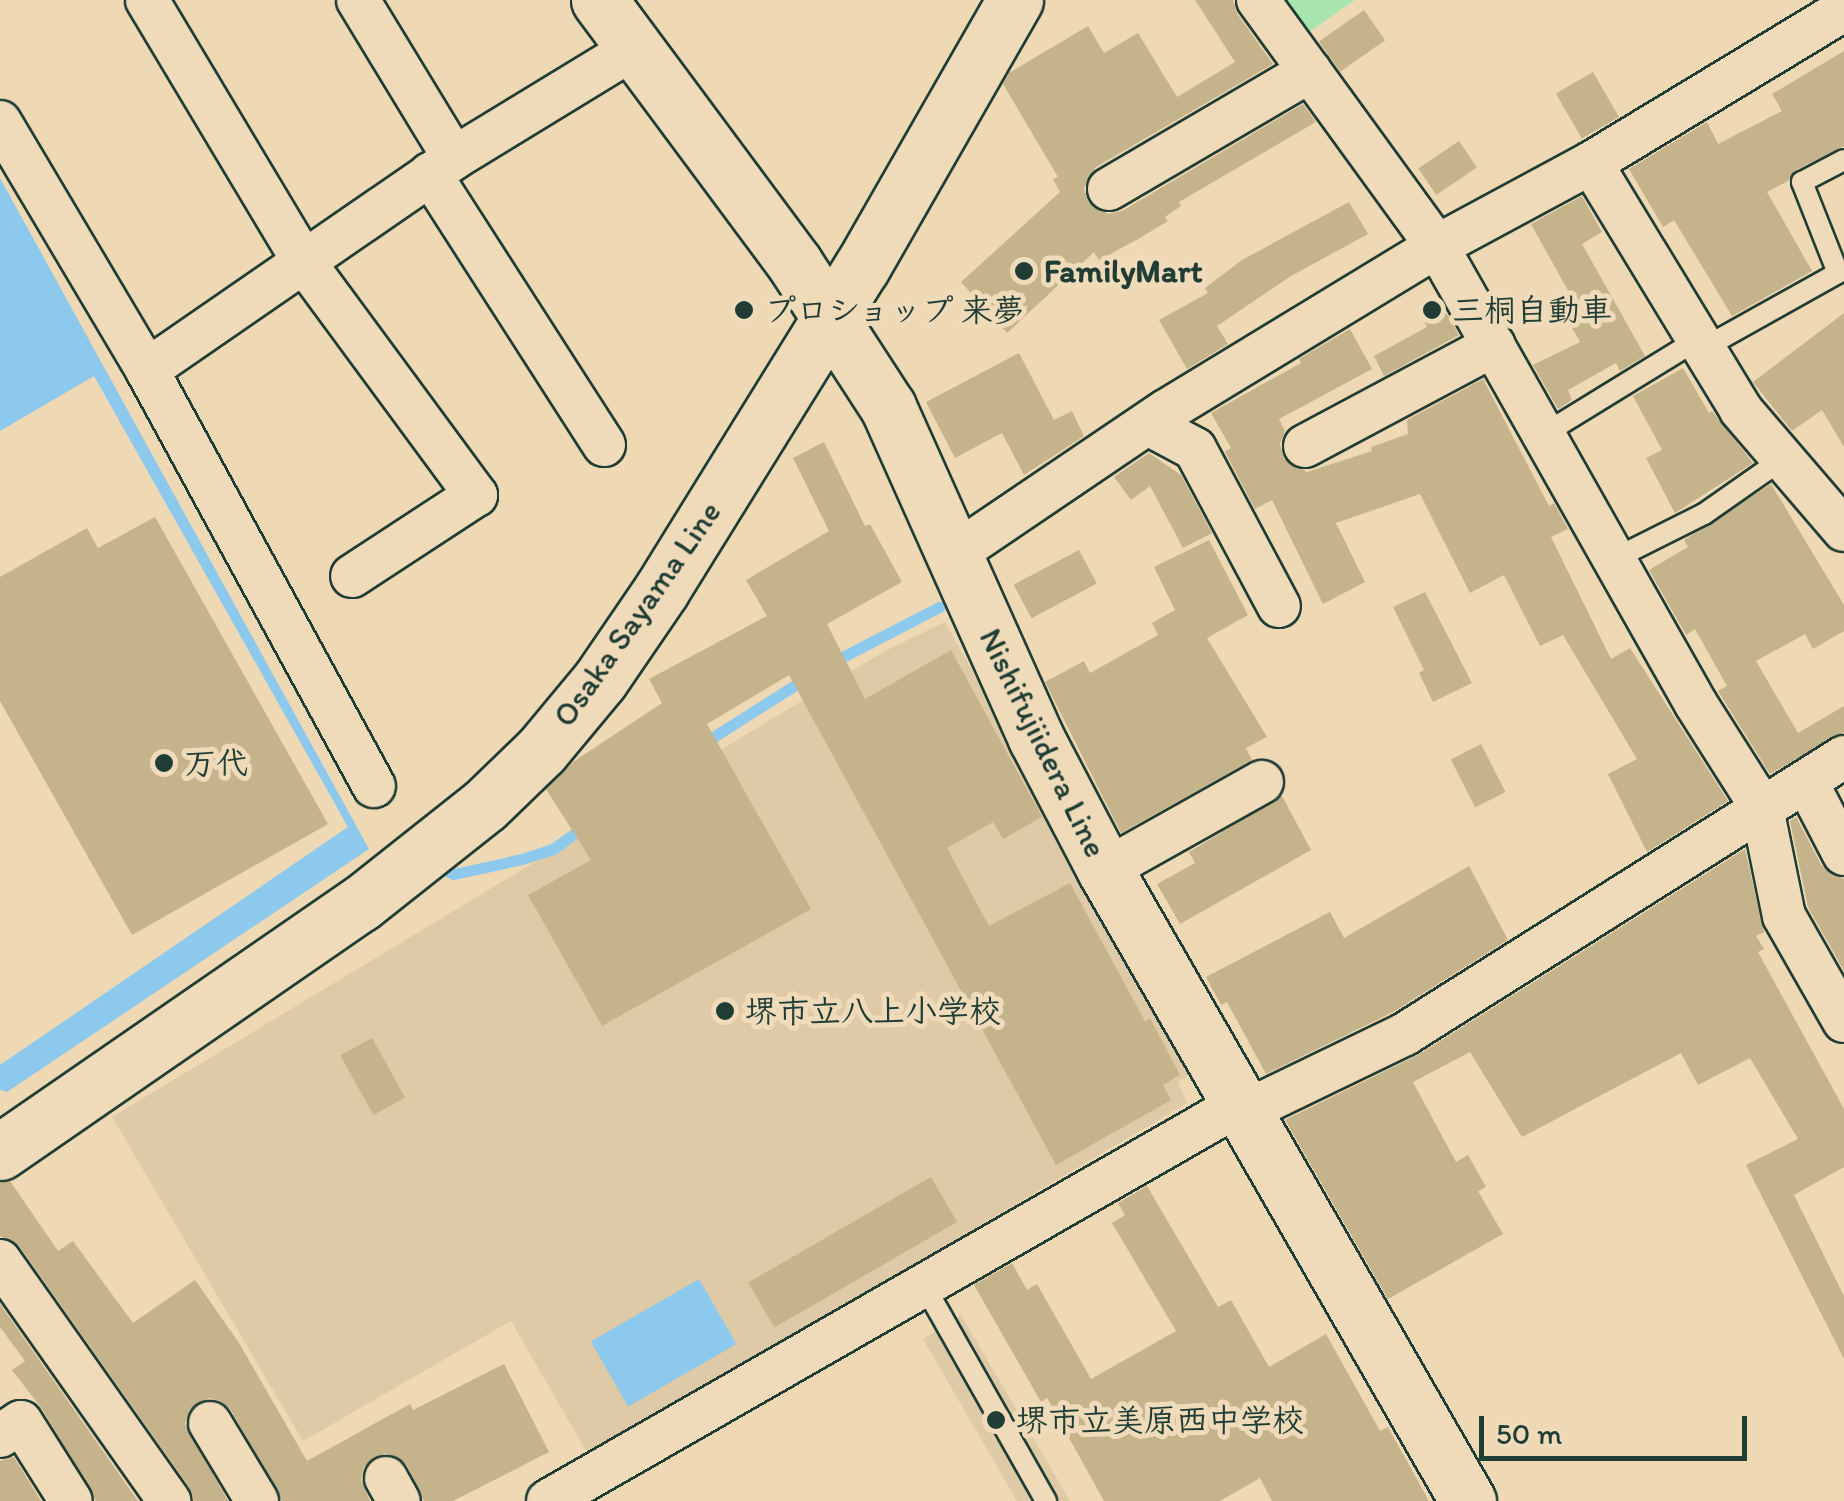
<!DOCTYPE html>
<html>
<head>
<meta charset="utf-8">
<style>
  body { margin:0 }
  #map { position:relative; width:1844px; height:1501px; overflow:hidden; background:#efd8b4; font-family:Itim,"Klee One",sans-serif }
  div>[style] { position:absolute }
  .built>* { inset:0; background:#decaa6 }
  .green>* { inset:0; background:#a8e6ae }
  .water>* { inset:0; background:#8cc9ec; transform-origin:0 0 }
  .stream>* { height:11px; margin:-5.5px; padding:0 5.5px; transform-origin:5.5px; border-radius:5.5px; background:#8cc9ec }
  .building>* { inset:0; background:#c5b38c; transform-origin:0 0 }
  .roads { filter:drop-shadow(2px 0 #1f3d34) drop-shadow(-2px 0 #1f3d34) drop-shadow(0 2px #1f3d34) drop-shadow(0 -2px #1f3d34) }
  .lane>* { height:20px; margin:-10px; padding:0 10px; transform-origin:10px; border-radius:10px; background:#efdab9 }
  .street>* { height:42px; margin:-21px; padding:0 21px; transform-origin:21px; border-radius:21px; background:#efdab9 }
  .secondary>* { height:55px; margin:-27.5px; padding:0 27.5px; transform-origin:27.5px; border-radius:27.5px; background:#efdab9 }
  .primary>* { height:55px; margin:-27.5px; padding:0 27.5px; transform-origin:27.5px; border-radius:27.5px; background:#efdab9 }
  .dots>* { width:28px; height:28px; translate:-50% -50%; box-sizing:border-box; border:5px solid #efdab9; border-radius:50% }
  span { translate:-50% -50%; white-space:nowrap; text-align:center; line-height:1.15; -webkit-text-stroke:10px #efdab9; paint-order:stroke }
  .poi-label { font-size:32px; color:#1f3d34; font-weight:700 }
  .left { translate:0 -50%; text-align:left }
  .street-label { font-size:32px; color:#1f3d34 }
  .scale { position:absolute; left:1479px; top:1416px; width:268px; height:45px; box-sizing:border-box; border:5px solid #1f3d34; border-top:0; padding-left:12px; font-size:30px; line-height:35px; white-space:nowrap; color:#1f3d34; -webkit-text-stroke:8px #efdab9; paint-order:stroke }
</style>
</head>
<body>
<div id="map">
  <div class="built">
    <div style="clip-path:polygon(945px 622px,1195px 1071px,1178px 1082px,1187px 1103px,589px 1456px,511px 1321px,303px 1441px,112px 1117px,883px 652px)"></div>
    <div style="clip-path:polygon(961px 1315px,1070px 1501px,1017px 1501px,923px 1339px)"></div>
  </div>
  <div class="green">
    <div style="clip-path:polygon(1286px 0,1355px 0,1309px 32px)"></div>
  </div>
  <div class="water">
    <div style="clip-path:polygon(0 178px,369px 849px,7px 1092px,0 1090px,0 1065px,348px 827px,94px 376px,0 431px)"></div>
    <div style="left:699px;top:1279px;width:75px;height:125px;rotate:60deg"></div>
  </div>
  <div class="stream">
    <div style="left:831px;top:663px;width:122px;rotate:-27.4deg"></div>
    <div style="left:704px;top:743px;width:121px;rotate:-32.5deg"></div>
    <div style="left:442px;top:869px;width:13px;rotate:23deg"></div>
    <div style="left:454px;top:874px;width:70px;rotate:-12.4deg"></div>
    <div style="left:522px;top:859px;width:33px;rotate:-18deg"></div>
    <div style="left:553px;top:849px;width:41px;rotate:-36deg"></div>
  </div>
  <div class="building">
    <div style="clip-path:polygon(1195px 0,1233px 0,1238px 15px,1273px 64px,1096px 167px,1084px 188px,1088px 202px,1108px 214px,1122px 211px,1303px 104px,1316px 122px,1179px 202px,1181px 206px,1165px 217px,1168px 221px,1140px 238px,1099px 260px,1094px 252px,1007px 333px,961px 282px,1060px 192px,1053px 179px,1058px 177px,1003px 84px,1009px 73px,1088px 26px,1104px 53px,1138px 33px,1177px 97px,1235px 62px)"></div>
    <div style="left:1364px;top:10px;width:37px;height:55px;rotate:55deg"></div>
    <div style="clip-path:polygon(1844px 51px,1844px 146px,1796px 170px,1788px 181px,1767px 192px,1812px 271px,1732px 316px,1674px 220px,1663px 227px,1629px 169px,1707px 122px,1718px 144px,1782px 111px,1772px 94px)"></div>
    <div style="left:1593px;top:72px;width:52px;height:43px;rotate:60deg"></div>
    <div style="left:1459px;top:141px;width:32px;height:49px;rotate:56deg"></div>
    <div style="clip-path:polygon(1582px 196px,1602px 232px,1582px 244px,1645px 356px,1620px 371px,1616px 363px,1568px 390px,1572px 400px,1558px 409px,1533px 365px,1580px 342px,1563px 312px,1576px 305px,1531px 224px)"></div>
    <div style="clip-path:polygon(1349px 202px,1368px 234px,1291px 276px,1217px 326px,1228px 344px,1187px 369px,1159px 320px,1208px 293px,1205px 288px,1242px 260px)"></div>
    <div style="clip-path:polygon(1438px 299px,1459px 335px,1384px 376px,1374px 356px,1427px 327px,1418px 310px)"></div>
    <div style="clip-path:polygon(1844px 313px,1844px 447px,1822px 410px,1792px 431px,1753px 382px)"></div>
    <div style="clip-path:polygon(1350px 329px,1372px 369px,1279px 419px,1285px 431px,1280px 444px,1284px 459px,1307px 472px,1372px 451px,1371px 447px,1408px 434px,1407px 420px,1483px 379px,1549px 506px,1554px 503px,1568px 529px,1551px 537px,1611px 659px,1630px 648px,1728px 801px,1647px 852px,1608px 774px,1637px 759px,1563px 635px,1540px 646px,1504px 575px,1470px 593px,1420px 494px,1336px 523px,1365px 582px,1323px 604px,1272px 500px,1255px 509px,1225px 452px,1231px 448px,1211px 413px,1301px 363px,1299px 359px)"></div>
    <div style="clip-path:polygon(1019px 353px,1054px 420px,1072px 411px,1084px 436px,1024px 475px,1002px 433px,955px 458px,926px 402px)"></div>
    <div style="clip-path:polygon(1683px 368px,1709px 413px,1712px 411px,1753px 463px,1675px 513px,1646px 458px,1662px 450px,1633px 396px)"></div>
    <div style="clip-path:polygon(824px 442px,865px 526px,870px 524px,902px 582px,827px 624px,865px 699px,951px 650px,1042px 817px,1003px 839px,993px 822px,947px 848px,989px 926px,1070px 883px,1145px 1021px,1150px 1018px,1180px 1075px,1163px 1085px,1171px 1100px,1056px 1165px,789px 675px,707px 724px,811px 909px,602px 1026px,528px 895px,591px 860px,546px 789px,573px 762px,662px 703px,649px 679px,767px 616px,746px 580px,829px 531px,793px 458px)"></div>
    <div style="clip-path:polygon(1149px 453px,1181px 475px,1212px 533px,1183px 548px,1150px 486px,1131px 500px,1114px 477px)"></div>
    <div style="clip-path:polygon(1771px 484px,1844px 605px,1844px 631px,1813px 649px,1805px 634px,1756px 661px,1798px 733px,1844px 706px,1844px 732px,1770px 774px,1718px 691px,1727px 686px,1695px 629px,1686px 635px,1649px 570px,1688px 547px,1684px 540px)"></div>
    <div style="clip-path:polygon(155px 517px,328px 824px,132px 935px,0 701px,0 577px,87px 528px,98px 548px)"></div>
    <div style="clip-path:polygon(1209px 540px,1248px 615px,1207px 638px,1267px 737px,1246px 748px,1252px 760px,1121px 833px,1045px 682px,1084px 661px,1090px 673px,1158px 635px,1152px 623px,1175px 610px,1154px 567px)"></div>
    <div style="left:1079px;top:550px;width:38px;height:74px;rotate:62deg"></div>
    <div style="clip-path:polygon(1425px 592px,1472px 683px,1433px 702px,1419px 673px,1424px 670px,1393px 607px)"></div>
    <div style="left:1481px;top:744px;width:54px;height:34px;rotate:63deg"></div>
    <div style="clip-path:polygon(1282px 796px,1311px 850px,1180px 924px,1157px 884px,1195px 863px,1189px 852px)"></div>
    <div style="clip-path:polygon(1796px 817px,1822px 866px,1844px 879px,1844px 971px,1808px 907px,1790px 821px)"></div>
    <div style="clip-path:polygon(1745px 849px,1764px 932px,1756px 936px,1764px 949px,1758px 952px,1844px 1109px,1844px 1167px,1794px 1195px,1844px 1296px,1844px 1359px,1746px 1165px,1798px 1139px,1750px 1058px,1698px 1085px,1681px 1053px,1522px 1137px,1470px 1052px,1413px 1082px,1456px 1162px,1468px 1155px,1486px 1187px,1478px 1191px,1503px 1234px,1388px 1299px,1285px 1120px,1418px 1055px)"></div>
    <div style="clip-path:polygon(1469px 866px,1508px 940px,1393px 1012px,1266px 1074px,1227px 1002px,1221px 1005px,1206px 977px,1330px 912px,1344px 938px)"></div>
    <div style="left:372px;top:1038px;width:68px;height:36px;rotate:61deg"></div>
    <div style="left:931px;top:1177px;width:52px;height:211px;rotate:60deg"></div>
    <div style="clip-path:polygon(10px 1181px,58px 1251px,73px 1241px,133px 1323px,195px 1280px,239px 1343px,307px 1461px,410px 1404px,413px 1410px,504px 1364px,549px 1452px,453px 1501px,424px 1501px,407px 1465px,385px 1453px,364px 1466px,361px 1479px,370px 1501px,282px 1501px,231px 1410px,221px 1401px,209px 1398px,189px 1410px,185px 1424px,228px 1501px,194px 1501px,189px 1487px,20px 1247px,0 1236px,0 1183px)"></div>
    <div style="clip-path:polygon(1147px 1186px,1218px 1307px,1231px 1300px,1269px 1367px,1326px 1334px,1380px 1431px,1388px 1427px,1429px 1501px,1272px 1501px,1260px 1478px,1220px 1501px,1104px 1501px,1047px 1398px,1041px 1402px,974px 1285px,1012px 1263px,1027px 1290px,1037px 1284px,1091px 1379px,1176px 1331px,1112px 1223px,1125px 1215px,1118px 1203px)"></div>
    <div style="clip-path:polygon(0 1304px,138px 1501px,96px 1501px,42px 1409px,12px 1370px,25px 1361px,0 1327px)"></div>
    <div style="clip-path:polygon(14px 1457px,41px 1501px,0 1501px,0 1461px)"></div>
  </div>
  <div class="roads">
    <div class="lane">
      <div style="left:1702px;top:349px;width:156px;rotate:-29.2deg"></div>
      <div style="left:1838px;top:273px;width:98px;rotate:-111.6deg"></div>
      <div style="left:1802px;top:182px;width:47px;rotate:-27.6deg"></div>
      <div style="left:1544px;top:434px;width:180px;rotate:-31.6deg"></div>
      <div style="left:1614px;top:559px;width:101px;rotate:-26.6deg"></div>
      <div style="left:1704px;top:514px;width:98px;rotate:-35deg"></div>
      <div style="left:925px;top:1287px;width:246px;rotate:60.5deg"></div>
    </div>
    <div class="street">
      <div style="left:147px;top:0;width:305px;rotate:59.1deg"></div>
      <div style="left:304px;top:262px;width:290px;rotate:53.6deg"></div>
      <div style="left:476px;top:495px;width:148px;rotate:146.8deg"></div>
      <div style="left:358px;top:0;width:185px;rotate:58.7deg"></div>
      <div style="left:1258px;top:0;width:304px;rotate:54deg"></div>
      <div style="left:1437px;top:246px;width:526px;rotate:60.51deg"></div>
      <div style="left:1696px;top:704px;width:123px;rotate:57.6deg"></div>
      <div style="left:1762px;top:808px;width:110px;rotate:78.5deg"></div>
      <div style="left:1784px;top:916px;width:121px;rotate:60.3deg"></div>
      <div style="left:0;top:122px;width:288px;rotate:59.3deg"></div>
      <div style="left:147px;top:370px;width:474px;rotate:61.4deg"></div>
      <div style="left:1591px;top:163px;width:289px;rotate:58.7deg"></div>
      <div style="left:1741px;top:410px;width:158px;rotate:49.4deg"></div>
      <div style="left:430px;top:174px;width:322px;rotate:57.3deg"></div>
      <div style="left:1109px;top:189px;width:233px;rotate:-30.4deg"></div>
      <div style="left:147px;top:370px;width:373px;rotate:-34.6deg"></div>
      <div style="left:454px;top:158px;width:211px;rotate:-31.4deg"></div>
      <div style="left:1148px;top:424px;width:53px;rotate:28deg"></div>
      <div style="left:1195px;top:449px;width:178px;rotate:61.9deg"></div>
      <div style="left:1305px;top:446px;width:214px;rotate:-28.1deg"></div>
      <div style="left:953px;top:555px;width:257px;rotate:-34.1deg"></div>
      <div style="left:1166px;top:411px;width:317px;rotate:-31.3deg"></div>
      <div style="left:1437px;top:246px;width:175px;rotate:-28.3deg"></div>
      <div style="left:1591px;top:163px;width:296px;rotate:-31.2deg"></div>
      <div style="left:1807px;top:783px;width:80px;rotate:62.5deg"></div>
      <div style="left:1105px;top:870px;width:180px;rotate:-29.3deg"></div>
      <div style="left:1244px;top:1112px;width:179px;rotate:-25.8deg"></div>
      <div style="left:1405px;top:1034px;width:519px;rotate:-32.25deg"></div>
      <div style="left:0;top:1261px;width:294px;rotate:54.8deg"></div>
      <div style="left:210px;top:1423px;width:91px;rotate:58.9deg"></div>
      <div style="left:0;top:1436px;width:25px;rotate:-34deg"></div>
      <div style="left:21px;top:1422px;width:93px;rotate:57.7deg"></div>
      <div style="left:386px;top:1478px;width:26px;rotate:61deg"></div>
      <div style="left:548px;top:1501px;width:798px;rotate:-29.84deg"></div>
    </div>
    <div class="secondary">
      <div style="left:599px;top:0;width:329px;rotate:53.4deg"></div>
      <div style="left:795px;top:264px;width:171px;rotate:57deg"></div>
      <div style="left:888px;top:407px;width:363px;rotate:65.9deg"></div>
      <div style="left:1036px;top:738px;width:149px;rotate:62.4deg"></div>
      <div style="left:1105px;top:870px;width:728px;rotate:60.09deg"></div>
    </div>
    <div class="primary">
      <div style="left:0;top:1152px;width:437px;rotate:-34.6deg"></div>
      <div style="left:360px;top:904px;width:159px;rotate:-38.4deg"></div>
      <div style="left:485px;top:805px;width:78px;rotate:-44deg"></div>
      <div style="left:541px;top:751px;width:92px;rotate:-50.3deg"></div>
      <div style="left:600px;top:680px;width:110px;rotate:-55.7deg"></div>
      <div style="left:662px;top:589px;width:379px;rotate:-58.2deg"></div>
      <div style="left:862px;top:267px;width:308px;rotate:-60.2deg"></div>
    </div>
  </div>
  <div class="dots">
    <div style="left:1024px;top:271px;background:#1f3d34"></div>
    <div style="left:744px;top:310px;background:#1f3d34"></div>
    <div style="left:1432px;top:310px;background:#1f3d34"></div>
    <div style="left:164px;top:763px;background:#1f3d34"></div>
    <div style="left:725px;top:1011px;background:#1f3d34"></div>
    <div style="left:996px;top:1420px;background:#1f3d34"></div>
  </div>
  <div class="poi-label">
    <span class="left" style="left:1044px;top:271px">FamilyMart</span>
    <span class="left" style="left:764px;top:310px">プロショップ 来夢</span>
    <span class="left" style="left:1452px;top:310px">三桐自動車</span>
    <span class="left" style="left:184px;top:763px">万代</span>
    <span class="left" style="left:745px;top:1011px">堺市立八上小学校</span>
    <span class="left" style="left:1016px;top:1420px">堺市立美原西中学校</span>
  </div>
  <div class="street-label">
    <span style="left:637px;top:614px;rotate:-55deg">Osaka Sayama Line</span>
    <span style="left:1043px;top:743px;rotate:64deg">Nishifujiidera Line</span>
  </div>
  <div class="scale">50 m</div>
</div>
</body>
</html>
